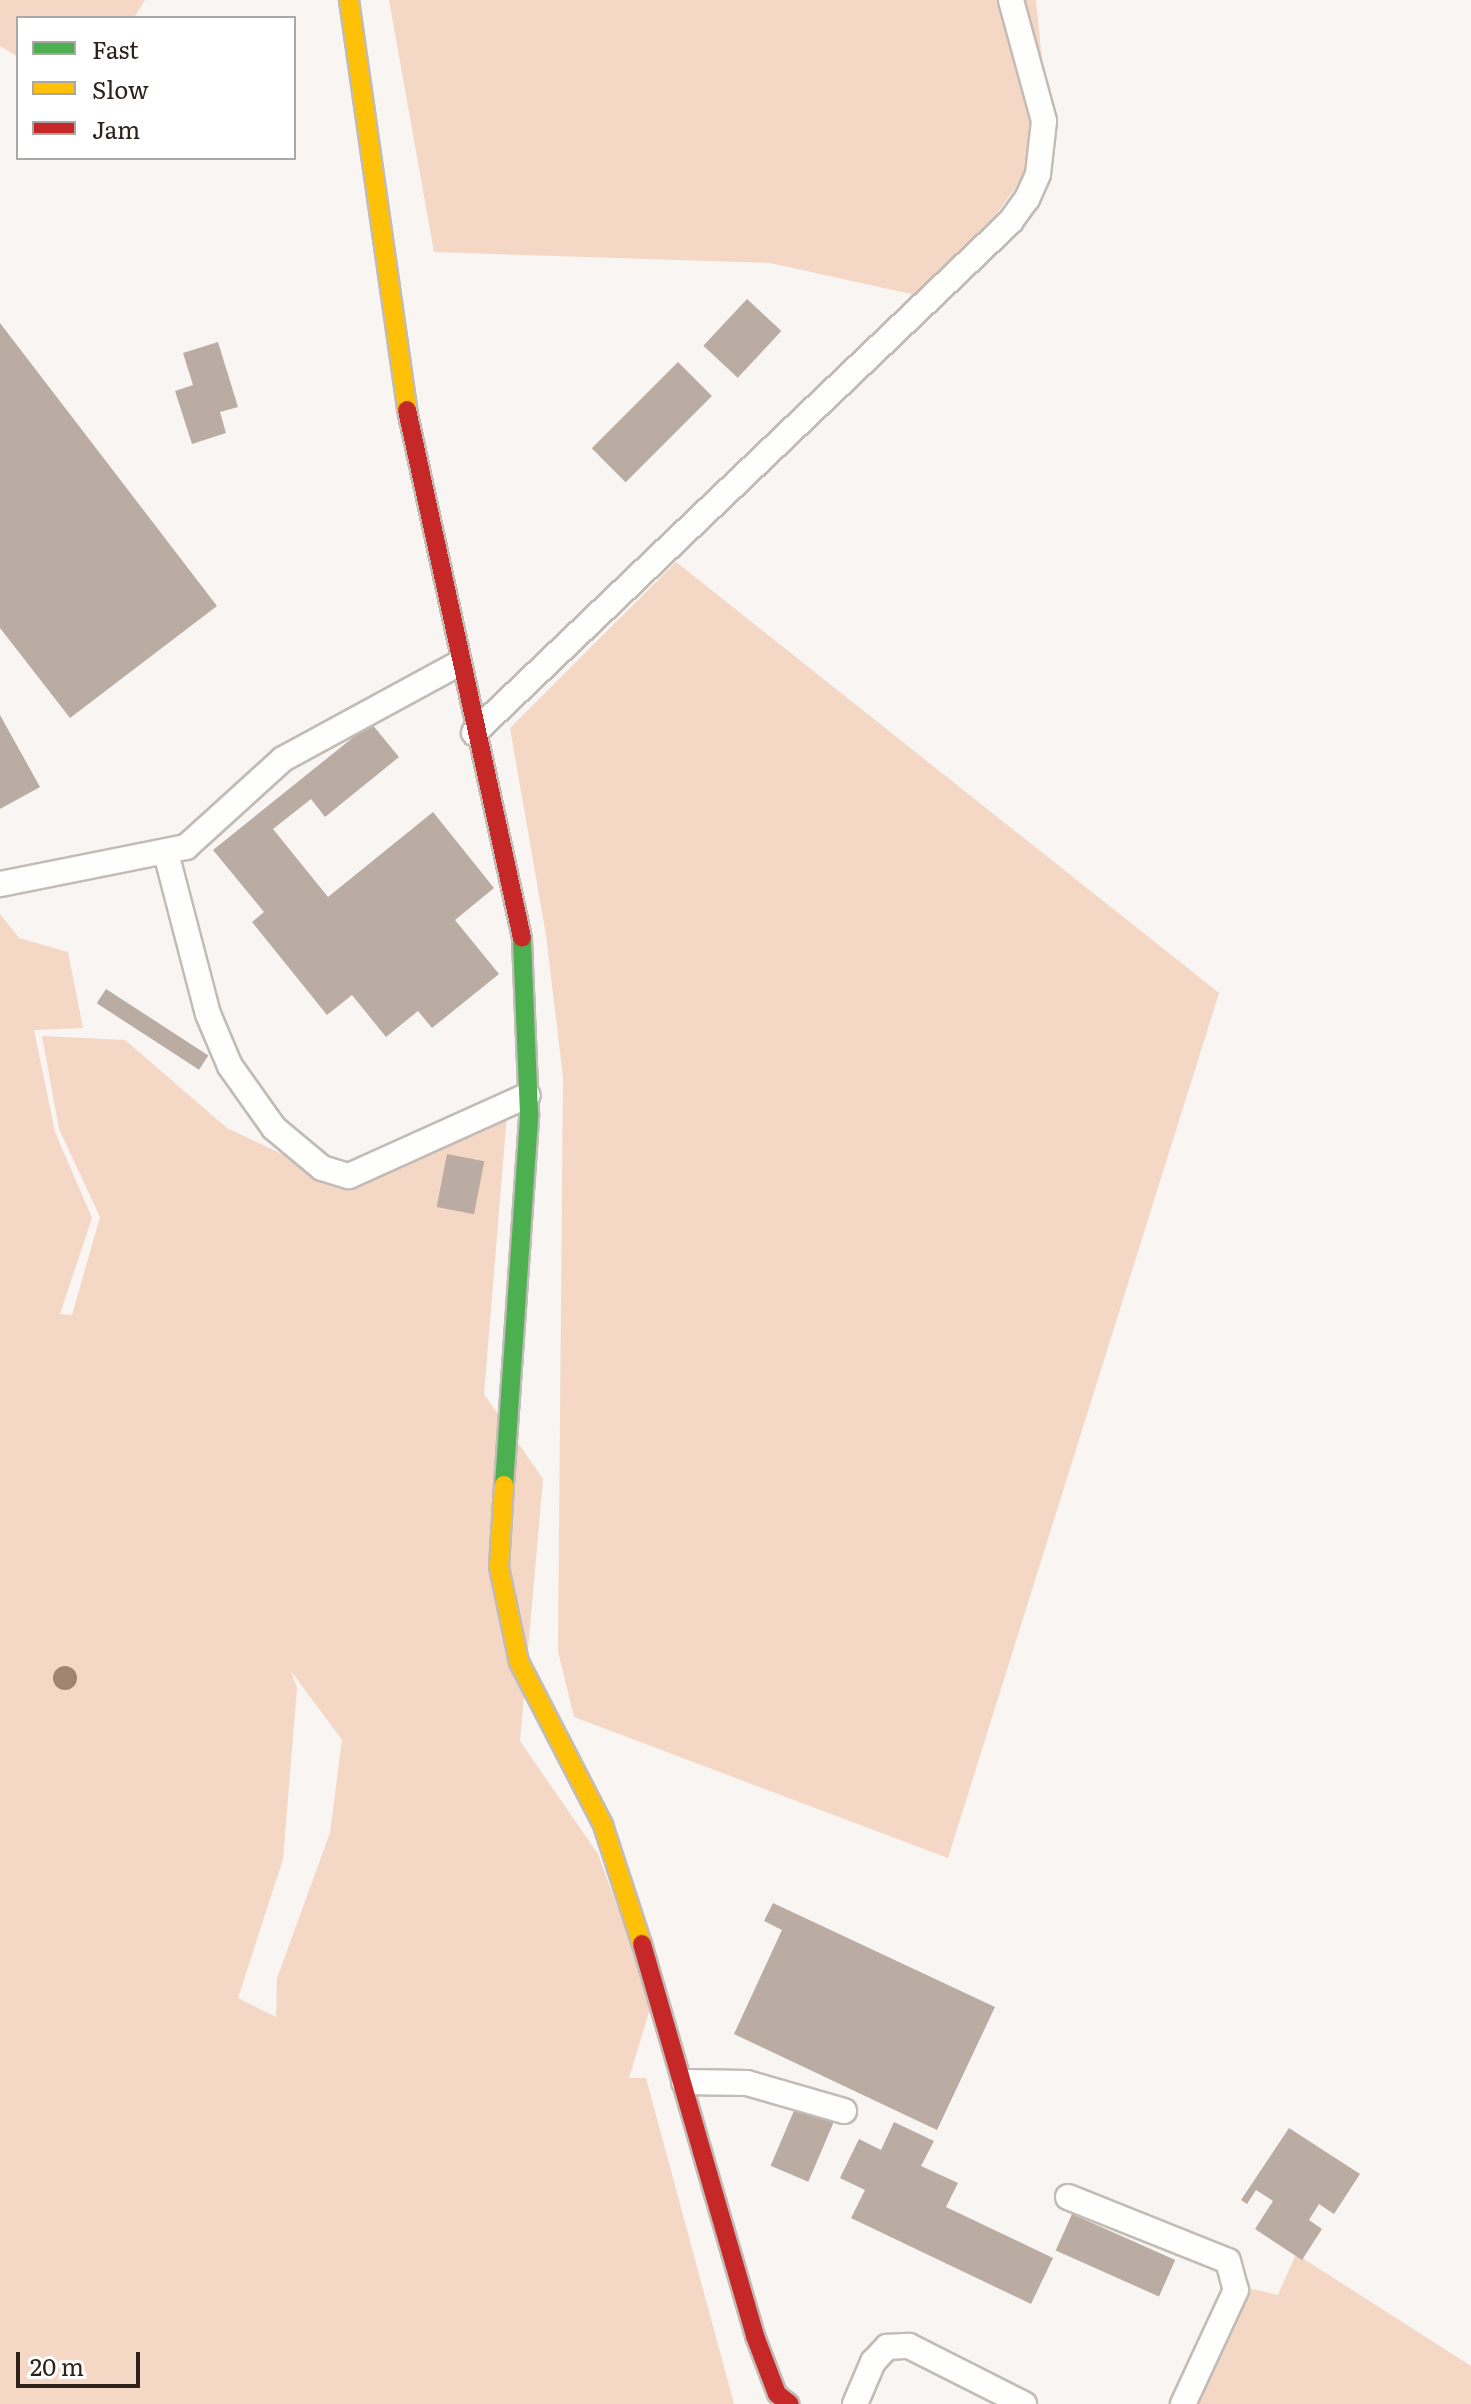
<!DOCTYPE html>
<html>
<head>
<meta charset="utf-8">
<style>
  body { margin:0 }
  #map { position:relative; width:1471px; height:2404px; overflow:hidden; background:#f8f5f2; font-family:Literata,serif }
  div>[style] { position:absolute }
  .green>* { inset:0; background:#f4d7c5 }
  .building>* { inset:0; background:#baaca3; transform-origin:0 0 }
  .roads { filter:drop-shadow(2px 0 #c2bbb6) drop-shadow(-2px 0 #c2bbb6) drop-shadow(0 2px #c2bbb6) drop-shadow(0 -2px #c2bbb6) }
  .lane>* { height:24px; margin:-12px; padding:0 12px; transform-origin:12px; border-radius:12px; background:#fefefd }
  .fast>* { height:18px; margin:-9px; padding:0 9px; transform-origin:9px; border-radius:9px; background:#4caf50 }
  .slow>* { height:18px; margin:-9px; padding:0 9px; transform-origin:9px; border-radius:9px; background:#ffc107 }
  .jam>* { height:18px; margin:-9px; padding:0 9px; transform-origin:9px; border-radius:9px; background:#c62828 }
  .trees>* { width:24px; height:24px; margin:-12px; border-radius:50%; background:#9f8570 }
  span { translate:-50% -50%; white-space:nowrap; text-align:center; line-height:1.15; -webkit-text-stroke:6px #fff; paint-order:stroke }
  .legend { position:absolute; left:16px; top:16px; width:280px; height:144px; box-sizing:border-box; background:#fff; border:2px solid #aba7a4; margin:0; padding:10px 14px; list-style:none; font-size:24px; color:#2e221b }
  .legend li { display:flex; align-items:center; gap:16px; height:40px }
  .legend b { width:40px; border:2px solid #aba7a4 }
  .scale { position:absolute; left:16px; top:2352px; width:124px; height:36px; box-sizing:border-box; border:4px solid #2e221b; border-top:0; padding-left:10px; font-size:24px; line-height:28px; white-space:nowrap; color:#2e221b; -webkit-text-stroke:6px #fff; paint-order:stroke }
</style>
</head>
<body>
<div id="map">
  <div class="green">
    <div style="clip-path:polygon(0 0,145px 0,134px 18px,18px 18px,18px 57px,0 46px)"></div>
    <div style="clip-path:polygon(389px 0,1036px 0,1050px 141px,934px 299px,770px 263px,434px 252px)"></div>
    <div style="clip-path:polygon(676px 562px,1219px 993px,948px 1858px,574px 1717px,558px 1651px,563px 1077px,546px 935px,510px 728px)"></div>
    <div style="clip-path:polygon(evenodd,0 914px,19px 938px,68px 952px,83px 1028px,34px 1030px,55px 1132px,92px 1218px,60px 1314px,72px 1315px,100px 1217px,59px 1129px,42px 1036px,125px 1040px,227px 1128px,322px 1173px,507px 1114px,484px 1394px,543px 1479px,520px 1741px,598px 1854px,652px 2002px,629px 2078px,646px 2078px,734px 2404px,0 2404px,0 914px,291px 1671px,342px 1740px,330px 1833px,277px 1978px,276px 2017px,238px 1998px,283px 1859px,297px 1688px,291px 1671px)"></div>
    <div style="clip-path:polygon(1296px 2254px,1471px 2366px,1471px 2404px,1194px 2404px,1239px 2286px,1278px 2295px)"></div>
  </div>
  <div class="building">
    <div style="left:747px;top:299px;width:47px;height:64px;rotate:43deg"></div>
    <div style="clip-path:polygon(0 323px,217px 606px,70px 718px,0 628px)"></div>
    <div style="clip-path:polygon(218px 342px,238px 407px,220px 412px,226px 433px,192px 444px,175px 391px,193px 385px,183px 353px)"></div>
    <div style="left:678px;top:362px;width:48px;height:122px;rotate:45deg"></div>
    <div style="clip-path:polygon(0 715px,40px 787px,0 809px)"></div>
    <div style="clip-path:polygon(371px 723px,399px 757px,325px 817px,311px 799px,273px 829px,328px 897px,433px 812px,494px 888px,455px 920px,499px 974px,432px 1028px,418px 1011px,386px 1037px,352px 995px,327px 1015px,252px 922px,264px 912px,213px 850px)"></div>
    <div style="left:106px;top:989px;width:122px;height:17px;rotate:33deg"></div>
    <div style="left:447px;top:1154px;width:38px;height:54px;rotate:11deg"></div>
    <div style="clip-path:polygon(773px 1903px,995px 2007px,937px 2130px,734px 2034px,782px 1930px,764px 1921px)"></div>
    <div style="left:796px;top:2106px;width:41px;height:65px;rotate:23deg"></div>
    <div style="clip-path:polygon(894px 2122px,934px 2141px,921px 2166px,958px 2183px,946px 2207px,1053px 2258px,1031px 2304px,851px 2218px,865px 2190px,840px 2178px,859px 2139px,881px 2150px)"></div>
    <div style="clip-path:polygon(1289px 2128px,1360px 2174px,1334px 2214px,1319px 2204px,1309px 2220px,1322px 2229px,1302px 2260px,1255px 2229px,1273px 2201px,1256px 2190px,1247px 2204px,1241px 2200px)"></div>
    <div style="left:1072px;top:2214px;width:113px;height:40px;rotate:24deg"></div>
  </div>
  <div class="roads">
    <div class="lane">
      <div style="left:474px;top:733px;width:741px;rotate:-43.63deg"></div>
      <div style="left:1010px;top:222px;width:29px;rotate:-54deg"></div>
      <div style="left:1027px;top:199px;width:27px;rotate:-66deg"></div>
      <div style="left:1038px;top:174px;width:53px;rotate:-83.5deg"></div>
      <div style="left:1044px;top:121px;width:125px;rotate:-105.3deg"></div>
      <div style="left:166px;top:853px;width:166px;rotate:75.4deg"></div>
      <div style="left:208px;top:1014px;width:56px;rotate:67.1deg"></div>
      <div style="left:230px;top:1066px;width:76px;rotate:54.6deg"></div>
      <div style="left:274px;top:1128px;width:62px;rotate:39.8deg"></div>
      <div style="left:322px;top:1168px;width:28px;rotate:17deg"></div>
      <div style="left:349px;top:1176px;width:196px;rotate:-24.3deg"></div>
      <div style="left:0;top:884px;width:190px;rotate:-11.3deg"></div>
      <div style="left:186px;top:847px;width:131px;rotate:-42.2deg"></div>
      <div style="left:283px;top:759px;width:199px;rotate:-28.5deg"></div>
      <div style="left:684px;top:2082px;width:63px;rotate:0.9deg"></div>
      <div style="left:747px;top:2083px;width:101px;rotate:16.1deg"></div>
      <div style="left:1068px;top:2197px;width:172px;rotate:21.8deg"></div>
      <div style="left:1228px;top:2261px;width:30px;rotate:75deg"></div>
      <div style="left:1236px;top:2290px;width:126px;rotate:114.9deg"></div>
      <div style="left:855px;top:2404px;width:46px;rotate:-66.8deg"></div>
      <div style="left:873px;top:2362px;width:21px;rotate:-47deg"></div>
      <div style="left:887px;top:2347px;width:22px;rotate:-3deg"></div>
      <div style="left:909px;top:2346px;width:129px;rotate:26.8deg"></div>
    </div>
    <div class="fast">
      <div style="left:504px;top:1485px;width:372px;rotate:-86.1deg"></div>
      <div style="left:529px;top:1114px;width:176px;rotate:-92.3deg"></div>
    </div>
    <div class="slow">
      <div style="left:349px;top:0;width:414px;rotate:81.9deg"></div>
      <div style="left:504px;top:1485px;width:82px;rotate:93.5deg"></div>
      <div style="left:499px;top:1567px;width:97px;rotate:78.1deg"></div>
      <div style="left:519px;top:1662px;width:183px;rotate:62.7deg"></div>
      <div style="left:603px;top:1825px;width:125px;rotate:71.9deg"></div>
    </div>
    <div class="jam">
      <div style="left:407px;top:410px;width:540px;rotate:77.71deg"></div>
      <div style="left:642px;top:1944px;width:408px;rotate:73.9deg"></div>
      <div style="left:755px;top:2336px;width:62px;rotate:69.2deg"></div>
      <div style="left:777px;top:2394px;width:16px;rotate:38deg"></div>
    </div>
  </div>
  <div class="trees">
    <div style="left:65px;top:1678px"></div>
  </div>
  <ul class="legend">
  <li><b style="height:10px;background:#4caf50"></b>Fast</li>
  <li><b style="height:10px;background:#ffc107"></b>Slow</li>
  <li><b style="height:10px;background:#c62828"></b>Jam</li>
  </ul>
  <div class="scale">20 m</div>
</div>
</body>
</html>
